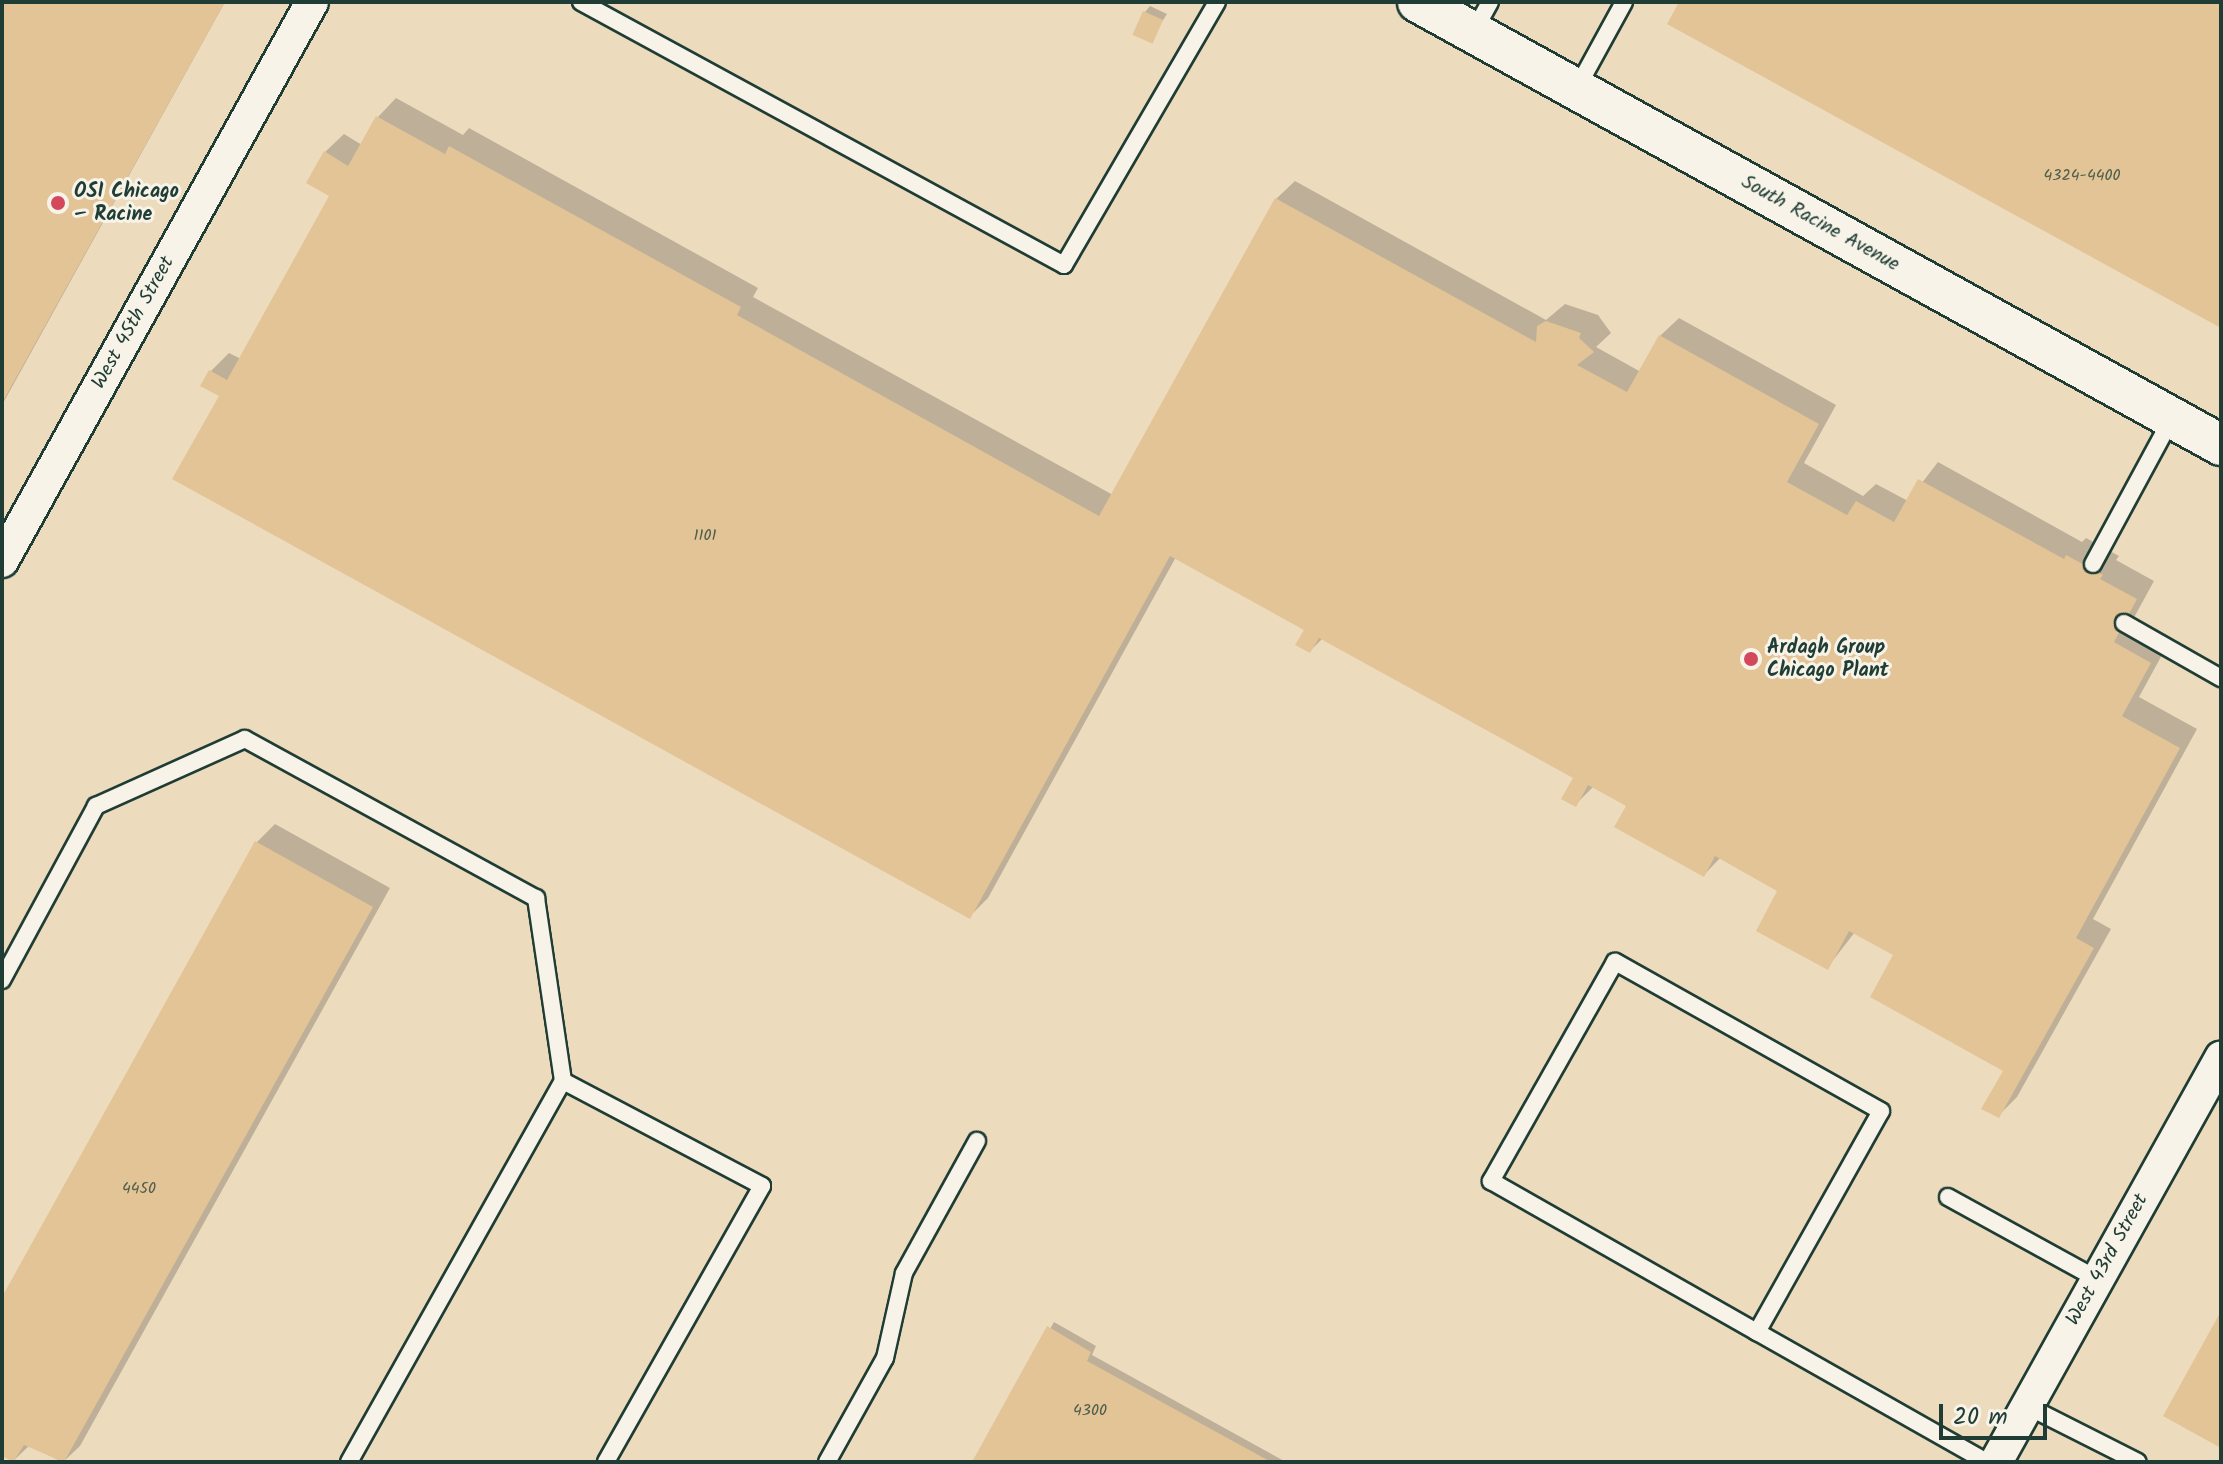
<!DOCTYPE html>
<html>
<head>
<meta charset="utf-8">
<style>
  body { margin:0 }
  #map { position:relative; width:2223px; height:1464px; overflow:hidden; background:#f1e5cf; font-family:Kalam,sans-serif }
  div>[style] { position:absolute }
  .built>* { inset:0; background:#eddbbe; transform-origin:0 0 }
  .shadow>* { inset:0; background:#0003 }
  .building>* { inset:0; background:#e3c496; transform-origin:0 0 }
  .roads { filter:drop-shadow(2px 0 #1f3d34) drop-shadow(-2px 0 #1f3d34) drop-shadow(0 2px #1f3d34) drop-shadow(0 -2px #1f3d34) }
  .service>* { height:16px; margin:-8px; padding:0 8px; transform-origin:8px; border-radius:8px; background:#f7f3e8 }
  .minor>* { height:32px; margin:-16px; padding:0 16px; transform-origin:16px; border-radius:16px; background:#f7f3e8 }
  .tertiary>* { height:40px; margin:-20px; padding:0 20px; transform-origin:20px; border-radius:20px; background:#f7f3e8 }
  .dots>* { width:22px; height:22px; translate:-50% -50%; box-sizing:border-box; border:4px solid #f7f3e8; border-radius:50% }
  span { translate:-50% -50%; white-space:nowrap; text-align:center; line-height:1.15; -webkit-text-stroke:6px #f7f3e8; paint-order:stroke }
  .number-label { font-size:16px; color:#505f4c }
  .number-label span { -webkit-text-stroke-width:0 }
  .poi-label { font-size:20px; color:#1f3d34; font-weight:700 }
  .left { translate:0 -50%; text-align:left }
  .street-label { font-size:20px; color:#1f3d34 }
  .frame { position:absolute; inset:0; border:4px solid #1f3d34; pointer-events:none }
  .scale { position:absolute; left:1939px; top:1404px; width:108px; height:36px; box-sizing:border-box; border:4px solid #1f3d34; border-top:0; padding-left:10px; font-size:24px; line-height:28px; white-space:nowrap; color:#1f3d34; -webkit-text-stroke:6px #f7f3e8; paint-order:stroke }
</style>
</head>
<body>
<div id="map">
  <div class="built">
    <div style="left:2px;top:2px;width:2219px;height:1460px"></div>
  </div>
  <div class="shadow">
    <div style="clip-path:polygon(2px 2px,225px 2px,2px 405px)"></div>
    <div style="clip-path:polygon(1150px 6px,1167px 14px,1149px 42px,1145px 12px)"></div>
    <div style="clip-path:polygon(396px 98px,463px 135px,469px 128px,758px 288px,753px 297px,1113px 495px,1276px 199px,1295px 181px,1546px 320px,1565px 304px,1598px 315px,1611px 333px,1596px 347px,1641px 372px,1660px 336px,1679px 318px,1836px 405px,1804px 463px,1863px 496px,1876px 484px,1908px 501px,1938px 462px,2082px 542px,2086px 538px,2119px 556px,2116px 560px,2154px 581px,2131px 623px,2168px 644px,2139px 697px,2197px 729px,2093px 919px,2111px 929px,2017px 1097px,1999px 1115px,2006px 1070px,1895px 954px,1855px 932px,1827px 968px,1780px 890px,1721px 857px,1704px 875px,1628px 806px,1594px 786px,1576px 804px,1576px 777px,1323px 638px,1310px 651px,1307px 629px,1176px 557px,988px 898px,969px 917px,222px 395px,211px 371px,229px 353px,241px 359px,332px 195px,325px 152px,344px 134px,362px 145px,378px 117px)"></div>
    <div style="clip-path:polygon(275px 824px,390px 888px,80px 1446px,63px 1462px,29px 1446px,14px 1460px,2px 1453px,2px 1302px,256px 843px)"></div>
    <div style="clip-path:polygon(1054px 1322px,1096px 1346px,1092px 1355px,1286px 1462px,974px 1462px)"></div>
  </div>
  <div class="building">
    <div style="clip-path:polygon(2px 2px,225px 2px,2px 403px)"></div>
    <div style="clip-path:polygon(1679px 2px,2221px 2px,2221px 328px,1667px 24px)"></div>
    <div style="left:1143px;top:11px;width:22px;height:26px;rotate:24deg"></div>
    <div style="clip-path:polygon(376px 116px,445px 154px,449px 146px,741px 307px,737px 315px,1099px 516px,1275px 198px,1536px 342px,1537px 326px,1546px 321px,1581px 333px,1579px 338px,1594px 352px,1577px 365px,1627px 392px,1659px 335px,1819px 424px,1787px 482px,1847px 515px,1856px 501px,1894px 522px,1918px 479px,2064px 559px,2066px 555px,2103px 575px,2100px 579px,2137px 599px,2114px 642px,2151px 663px,2122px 716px,2180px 748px,2076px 938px,2094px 948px,1999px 1118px,1981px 1109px,2003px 1071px,1870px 997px,1893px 955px,1849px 931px,1828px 970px,1756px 931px,1777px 891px,1715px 856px,1704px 877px,1614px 827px,1626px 806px,1588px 785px,1576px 807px,1561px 799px,1573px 778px,1319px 638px,1310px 653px,1295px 645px,1304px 630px,1170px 556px,970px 919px,172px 479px,219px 396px,200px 386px,209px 370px,227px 380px,329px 196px,306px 183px,324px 151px,348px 166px)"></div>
    <div style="clip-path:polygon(255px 841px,373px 907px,64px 1462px,24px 1445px,13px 1462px,2px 1456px,2px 1297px)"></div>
    <div style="clip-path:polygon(2221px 1311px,2221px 1448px,2163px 1416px)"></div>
    <div style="clip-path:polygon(1047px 1326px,1091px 1352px,1087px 1361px,1271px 1462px,972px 1462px)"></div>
  </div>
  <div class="roads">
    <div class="service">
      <div style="left:581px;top:2px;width:550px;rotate:28.57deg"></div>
      <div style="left:1064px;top:265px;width:304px;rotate:-59.8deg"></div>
      <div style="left:1474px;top:31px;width:33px;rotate:-61deg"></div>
      <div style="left:1577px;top:88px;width:98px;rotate:-61.3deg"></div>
      <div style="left:2093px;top:564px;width:166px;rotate:-61.6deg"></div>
      <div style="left:2124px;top:623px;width:112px;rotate:29.6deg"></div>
      <div style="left:2px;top:980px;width:198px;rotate:-61.6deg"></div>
      <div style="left:96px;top:806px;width:163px;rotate:-24.2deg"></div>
      <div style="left:245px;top:739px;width:332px;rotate:28.7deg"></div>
      <div style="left:536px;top:898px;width:185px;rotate:81.6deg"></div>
      <div style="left:563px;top:1081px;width:225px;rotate:27.8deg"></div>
      <div style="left:762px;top:1186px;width:317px;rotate:119.5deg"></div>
      <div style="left:1948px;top:1197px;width:170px;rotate:28.8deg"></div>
      <div style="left:1757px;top:1332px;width:253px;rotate:-60.7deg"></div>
      <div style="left:1881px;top:1111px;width:305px;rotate:-150.7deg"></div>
      <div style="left:1615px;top:962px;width:252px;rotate:119.5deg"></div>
      <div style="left:1491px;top:1181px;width:306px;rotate:29.6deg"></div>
      <div style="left:1757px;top:1332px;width:264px;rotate:29.5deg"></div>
      <div style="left:2027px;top:1406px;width:124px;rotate:26.8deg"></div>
      <div style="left:349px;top:1462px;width:437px;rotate:-60.7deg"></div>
      <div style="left:827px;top:1462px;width:119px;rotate:-60.9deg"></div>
      <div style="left:885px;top:1358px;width:87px;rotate:-77.4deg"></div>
      <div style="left:904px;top:1273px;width:151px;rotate:-61.1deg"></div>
    </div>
    <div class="minor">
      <div style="left:2px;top:561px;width:639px;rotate:-60.99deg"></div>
      <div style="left:1996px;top:1462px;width:463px;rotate:-60.9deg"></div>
    </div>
    <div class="tertiary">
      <div style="left:1418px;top:2px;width:917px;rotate:28.88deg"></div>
    </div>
  </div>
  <div class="dots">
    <div style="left:58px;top:203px;background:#d1495b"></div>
    <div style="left:1751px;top:659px;background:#d1495b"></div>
  </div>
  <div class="number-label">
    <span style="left:2082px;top:176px">4324-4400</span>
    <span style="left:705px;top:536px">1101</span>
    <span style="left:139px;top:1189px">4450</span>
    <span style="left:1090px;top:1411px">4300</span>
  </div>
  <div class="poi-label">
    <span class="left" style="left:74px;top:204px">OSI Chicago<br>– Racine</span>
    <span class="left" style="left:1767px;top:660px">Ardagh Group<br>Chicago Plant</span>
  </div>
  <div class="street-label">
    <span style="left:1820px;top:224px;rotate:29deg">South Racine Avenue</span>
    <span style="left:134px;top:323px;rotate:-61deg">West 45th Street</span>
    <span style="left:2108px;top:1260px;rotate:-61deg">West 43rd Street</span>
  </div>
  <div class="frame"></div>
  <div class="scale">20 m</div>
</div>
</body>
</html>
